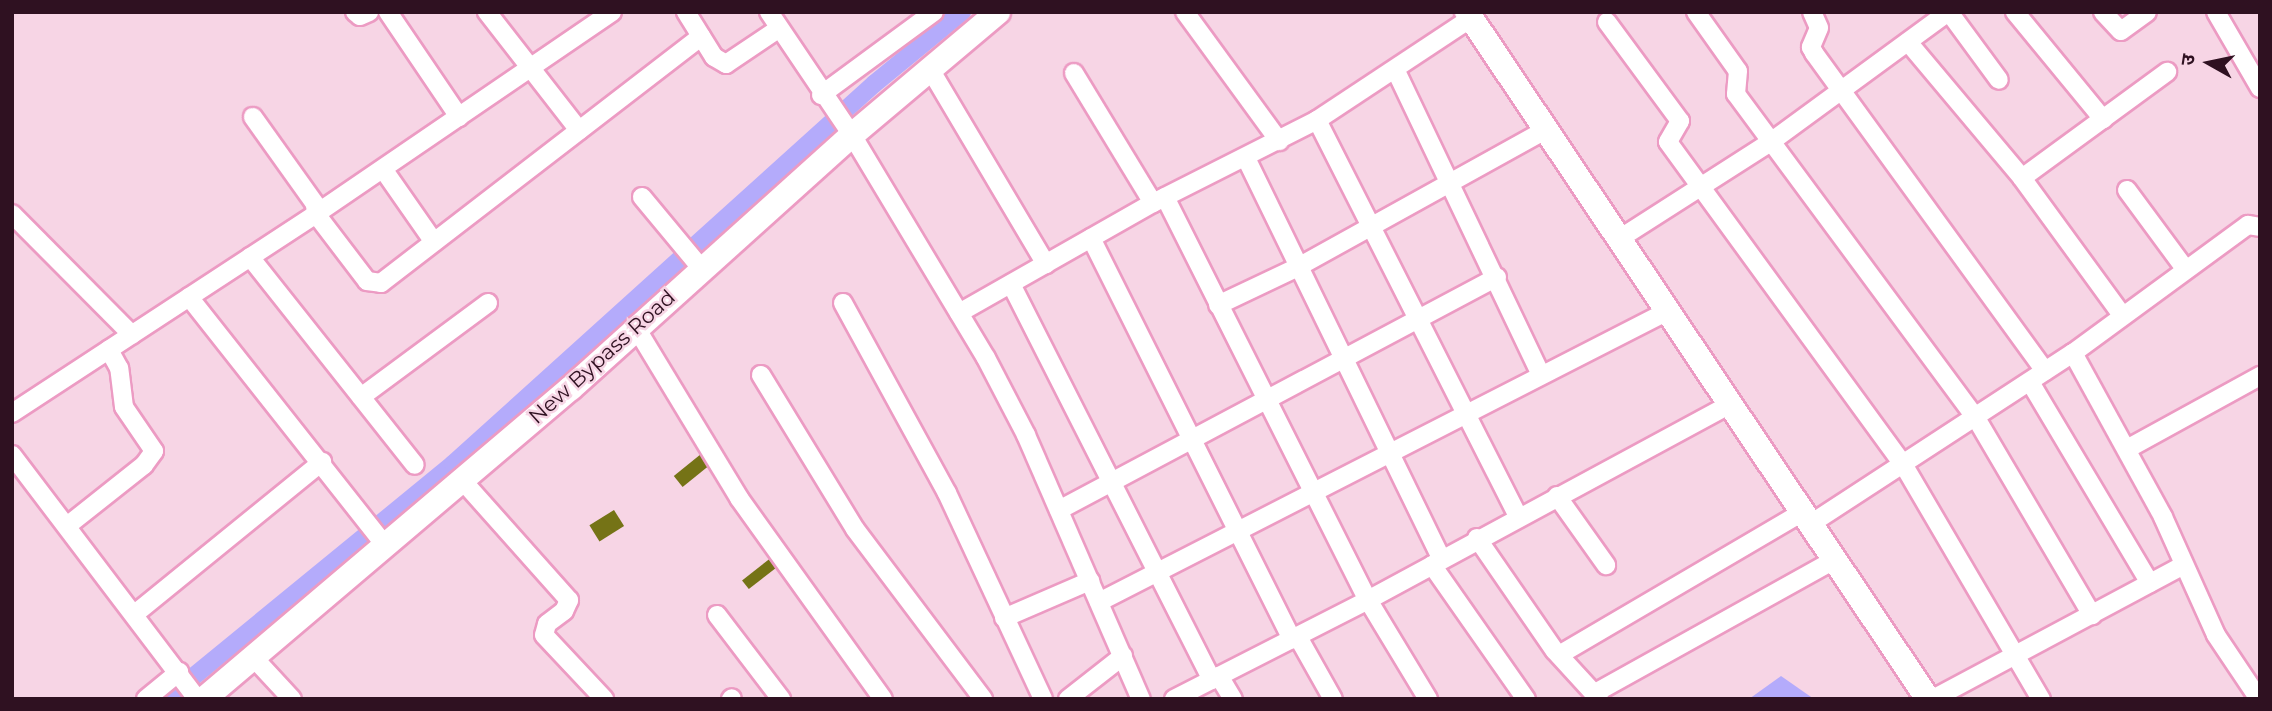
<!DOCTYPE html>
<html>
<head>
<meta charset="utf-8">
<style>
  body { margin:0 }
  #map { position:relative; width:2272px; height:711px; overflow:hidden; background:#f7d5e5; font-family:Montserrat,"Noto Sans Devanagari",sans-serif }
  div>[style] { position:absolute }
  .water>* { inset:0; background:#b4abfb }
  .canal>* { height:18px; margin:-9px; padding:0 9px; transform-origin:9px; border-radius:9px; background:#b4abfb }
  .building>* { inset:0; background:#757316; transform-origin:0 0 }
  .roads { filter:drop-shadow(2px 0 #ec9bc3) drop-shadow(-2px 0 #ec9bc3) drop-shadow(0 2px #ec9bc3) drop-shadow(0 -2px #ec9bc3) }
  .street>* { height:18px; margin:-9px; padding:0 9px; transform-origin:9px; border-radius:9px; background:#fff }
  .secondary>* { height:24px; margin:-12px; padding:0 12px; transform-origin:12px; border-radius:12px; background:#fff }
  span { translate:-50% -50%; white-space:nowrap; text-align:center; line-height:1.15; -webkit-text-stroke:5px #f7d5e5; paint-order:stroke }
  .street-label { font-size:21px; color:#2f1121 }
  .frame { position:absolute; inset:0; border:14px solid #2f1121; pointer-events:none }
  .north { position:absolute; left:2174px; top:28px; width:70px; height:70px; -webkit-text-stroke:5px #f7d5e5; paint-order:stroke; rotate:279deg; font-size:19px; font-weight:700; line-height:28px; text-align:center; color:#2f1121 }
  .north::after { content:''; display:block; margin:auto; width:24px; height:32px; background:#2f1121; clip-path:polygon(50% 0,100% 100%,50% 72%,0 100%) }
</style>
</head>
<body>
<div id="map">
  <div class="water">
    <div style="clip-path:polygon(1781px 676px,1814px 699px,1749px 699px)"></div>
  </div>
  <div class="canal">
    <div style="left:166px;top:699px;width:371px;rotate:-39.3deg"></div>
    <div style="left:453px;top:464px;width:567px;rotate:-42.07deg"></div>
    <div style="left:874px;top:84px;width:114px;rotate:-39.3deg"></div>
  </div>
  <div class="building">
    <div style="left:701px;top:454px;width:14px;height:35px;rotate:51deg"></div>
    <div style="left:614px;top:510px;width:19px;height:29px;rotate:58deg"></div>
    <div style="left:772px;top:557px;width:11px;height:38px;rotate:52deg"></div>
  </div>
  <div class="roads">
    <div class="street">
      <div style="left:355px;top:12px;width:6px;rotate:39deg"></div>
      <div style="left:360px;top:16px;width:10px;rotate:-24deg"></div>
      <div style="left:388px;top:12px;width:127px;rotate:55.9deg"></div>
      <div style="left:487px;top:12px;width:150px;rotate:52.1deg"></div>
      <div style="left:612px;top:12px;width:358px;rotate:145.7deg"></div>
      <div style="left:316px;top:214px;width:84px;rotate:52.7deg"></div>
      <div style="left:367px;top:281px;width:14px;rotate:8deg"></div>
      <div style="left:381px;top:283px;width:404px;rotate:-37.6deg"></div>
      <div style="left:686px;top:12px;width:53px;rotate:58.1deg"></div>
      <div style="left:714px;top:57px;width:14px;rotate:30deg"></div>
      <div style="left:726px;top:64px;width:63px;rotate:-33.9deg"></div>
      <div style="left:769px;top:12px;width:148px;rotate:56deg"></div>
      <div style="left:852px;top:135px;width:260px;rotate:59deg"></div>
      <div style="left:986px;top:358px;width:87px;rotate:62.5deg"></div>
      <div style="left:1026px;top:435px;width:288px;rotate:66.5deg"></div>
      <div style="left:1185px;top:12px;width:160px;rotate:53.9deg"></div>
      <div style="left:1696px;top:12px;width:72px;rotate:54.6deg"></div>
      <div style="left:1738px;top:71px;width:23px;rotate:95deg"></div>
      <div style="left:1736px;top:94px;width:403px;rotate:53.5deg"></div>
      <div style="left:1976px;top:418px;width:229px;rotate:59.5deg"></div>
      <div style="left:1812px;top:12px;width:17px;rotate:66deg"></div>
      <div style="left:1819px;top:28px;width:21px;rotate:113deg"></div>
      <div style="left:1811px;top:47px;width:7px;rotate:63deg"></div>
      <div style="left:1814px;top:53px;width:393px;rotate:54deg"></div>
      <div style="left:1949px;top:12px;width:84px;rotate:53.7deg"></div>
      <div style="left:2015px;top:12px;width:139px;rotate:50.6deg"></div>
      <div style="left:2103px;top:12px;width:26px;rotate:47deg"></div>
      <div style="left:2121px;top:31px;width:32px;rotate:-36deg"></div>
      <div style="left:2216px;top:12px;width:88px;rotate:59.9deg"></div>
      <div style="left:1607px;top:22px;width:123px;rotate:53.6deg"></div>
      <div style="left:1680px;top:121px;width:24px;rotate:120deg"></div>
      <div style="left:1668px;top:142px;width:399px;rotate:53.9deg"></div>
      <div style="left:1903px;top:464px;width:273px;rotate:59.6deg"></div>
      <div style="left:1908px;top:42px;width:177px;rotate:50deg"></div>
      <div style="left:2022px;top:178px;width:170px;rotate:53.9deg"></div>
      <div style="left:930px;top:69px;width:227px;rotate:59.3deg"></div>
      <div style="left:1396px;top:71px;width:337px;rotate:64.5deg"></div>
      <div style="left:1074px;top:73px;width:152px;rotate:58.7deg"></div>
      <div style="left:821px;top:95px;width:140px;rotate:-36.3deg"></div>
      <div style="left:1317px;top:120px;width:445px;rotate:63.1deg"></div>
      <div style="left:1246px;top:158px;width:446px;rotate:64deg"></div>
      <div style="left:383px;top:169px;width:89px;rotate:55.1deg"></div>
      <div style="left:2022px;top:178px;width:180px;rotate:-36.2deg"></div>
      <div style="left:2127px;top:190px;width:99px;rotate:53.6deg"></div>
      <div style="left:642px;top:197px;width:92px;rotate:50.3deg"></div>
      <div style="left:1165px;top:197px;width:451px;rotate:63.3deg"></div>
      <div style="left:1368px;top:600px;width:116px;rotate:58.8deg"></div>
      <div style="left:12px;top:214px;width:170px;rotate:45.2deg"></div>
      <div style="left:1091px;top:238px;width:449px;rotate:63.4deg"></div>
      <div style="left:1619px;top:239px;width:182px;rotate:-32.6deg"></div>
      <div style="left:1772px;top:141px;width:218px;rotate:-36.2deg"></div>
      <div style="left:250px;top:257px;width:265px;rotate:51.6deg"></div>
      <div style="left:1011px;top:284px;width:444px;rotate:63.1deg"></div>
      <div style="left:189px;top:297px;width:315px;rotate:51.7deg"></div>
      <div style="left:843px;top:303px;width:217px;rotate:61.3deg"></div>
      <div style="left:947px;top:493px;width:227px;rotate:65deg"></div>
      <div style="left:1218px;top:305px;width:89px;rotate:-25.4deg"></div>
      <div style="left:1298px;top:267px;width:282px;rotate:-29deg"></div>
      <div style="left:959px;top:313px;width:223px;rotate:-29.6deg"></div>
      <div style="left:1153px;top:203px;width:184px;rotate:-26.8deg"></div>
      <div style="left:1317px;top:120px;width:185px;rotate:-33.5deg"></div>
      <div style="left:635px;top:326px;width:201px;rotate:58.8deg"></div>
      <div style="left:739px;top:498px;width:247px;rotate:54.4deg"></div>
      <div style="left:2073px;top:353px;width:187px;rotate:61.2deg"></div>
      <div style="left:2163px;top:517px;width:129px;rotate:65.8deg"></div>
      <div style="left:2216px;top:635px;width:77px;rotate:56.1deg"></div>
      <div style="left:761px;top:375px;width:180px;rotate:58.6deg"></div>
      <div style="left:855px;top:529px;width:213px;rotate:53deg"></div>
      <div style="left:2030px;top:382px;width:234px;rotate:59.2deg"></div>
      <div style="left:361px;top:397px;width:158px;rotate:-36.5deg"></div>
      <div style="left:12px;top:413px;width:363px;rotate:-33.2deg"></div>
      <div style="left:316px;top:214px;width:10px;rotate:-96deg"></div>
      <div style="left:315px;top:204px;width:107px;rotate:-125.5deg"></div>
      <div style="left:2127px;top:449px;width:152px;rotate:-28.8deg"></div>
      <div style="left:12px;top:455px;width:306px;rotate:52.8deg"></div>
      <div style="left:462px;top:480px;width:161px;rotate:48.3deg"></div>
      <div style="left:569px;top:600px;width:12px;rotate:114deg"></div>
      <div style="left:564px;top:611px;width:21px;rotate:143deg"></div>
      <div style="left:547px;top:624px;width:11px;rotate:105deg"></div>
      <div style="left:544px;top:635px;width:88px;rotate:46.8deg"></div>
      <div style="left:1557px;top:496px;width:85px;rotate:54.6deg"></div>
      <div style="left:1059px;top:510px;width:496px;rotate:-28deg"></div>
      <div style="left:1812px;top:523px;width:311px;rotate:-33.1deg"></div>
      <div style="left:2073px;top:353px;width:217px;rotate:-36.2deg"></div>
      <div style="left:2248px;top:225px;width:12px;rotate:9deg"></div>
      <div style="left:67px;top:526px;width:98px;rotate:-38.4deg"></div>
      <div style="left:144px;top:465px;width:17px;rotate:-54deg"></div>
      <div style="left:154px;top:451px;width:53px;rotate:-124.3deg"></div>
      <div style="left:124px;top:407px;width:39px;rotate:-97deg"></div>
      <div style="left:119px;top:368px;width:21px;rotate:-119deg"></div>
      <div style="left:1477px;top:538px;width:137px;rotate:55.4deg"></div>
      <div style="left:1555px;top:651px;width:65px;rotate:47.5deg"></div>
      <div style="left:1432px;top:565px;width:164px;rotate:55deg"></div>
      <div style="left:1099px;top:602px;width:639px;rotate:-27.09deg"></div>
      <div style="left:136px;top:613px;width:240px;rotate:-39.1deg"></div>
      <div style="left:717px;top:615px;width:106px;rotate:52.7deg"></div>
      <div style="left:1004px;top:618px;width:94px;rotate:-23.3deg"></div>
      <div style="left:1298px;top:637px;width:71px;rotate:60.6deg"></div>
      <div style="left:1559px;top:655px;width:284px;rotate:-30.4deg"></div>
      <div style="left:253px;top:657px;width:57px;rotate:47.1deg"></div>
      <div style="left:1219px;top:676px;width:27px;rotate:59deg"></div>
      <div style="left:1595px;top:693px;width:276px;rotate:-29.1deg"></div>
      <div style="left:146px;top:699px;width:43px;rotate:-39.3deg"></div>
      <div style="left:731px;top:699px;width:1px;rotate:-45deg"></div>
      <div style="left:1068px;top:699px;width:70px;rotate:-38deg"></div>
      <div style="left:1174px;top:699px;width:218px;rotate:-27deg"></div>
      <div style="left:1368px;top:600px;width:413px;rotate:-28.4deg"></div>
      <div style="left:1933px;top:699px;width:282px;rotate:-28.1deg"></div>
    </div>
    <div class="secondary">
      <div style="left:1467px;top:12px;width:827px;rotate:56.14deg"></div>
      <div style="left:204px;top:699px;width:481px;rotate:-40.3deg"></div>
      <div style="left:571px;top:388px;width:378px;rotate:-42deg"></div>
      <div style="left:852px;top:135px;width:191px;rotate:-40.1deg"></div>
    </div>
  </div>
  <div class="street-label">
    <span style="left:602px;top:357px;rotate:-42deg">New Bypass Road</span>
  </div>
  <div class="frame"></div>
  <div class="north">उ</div>
</div>
</body>
</html>
